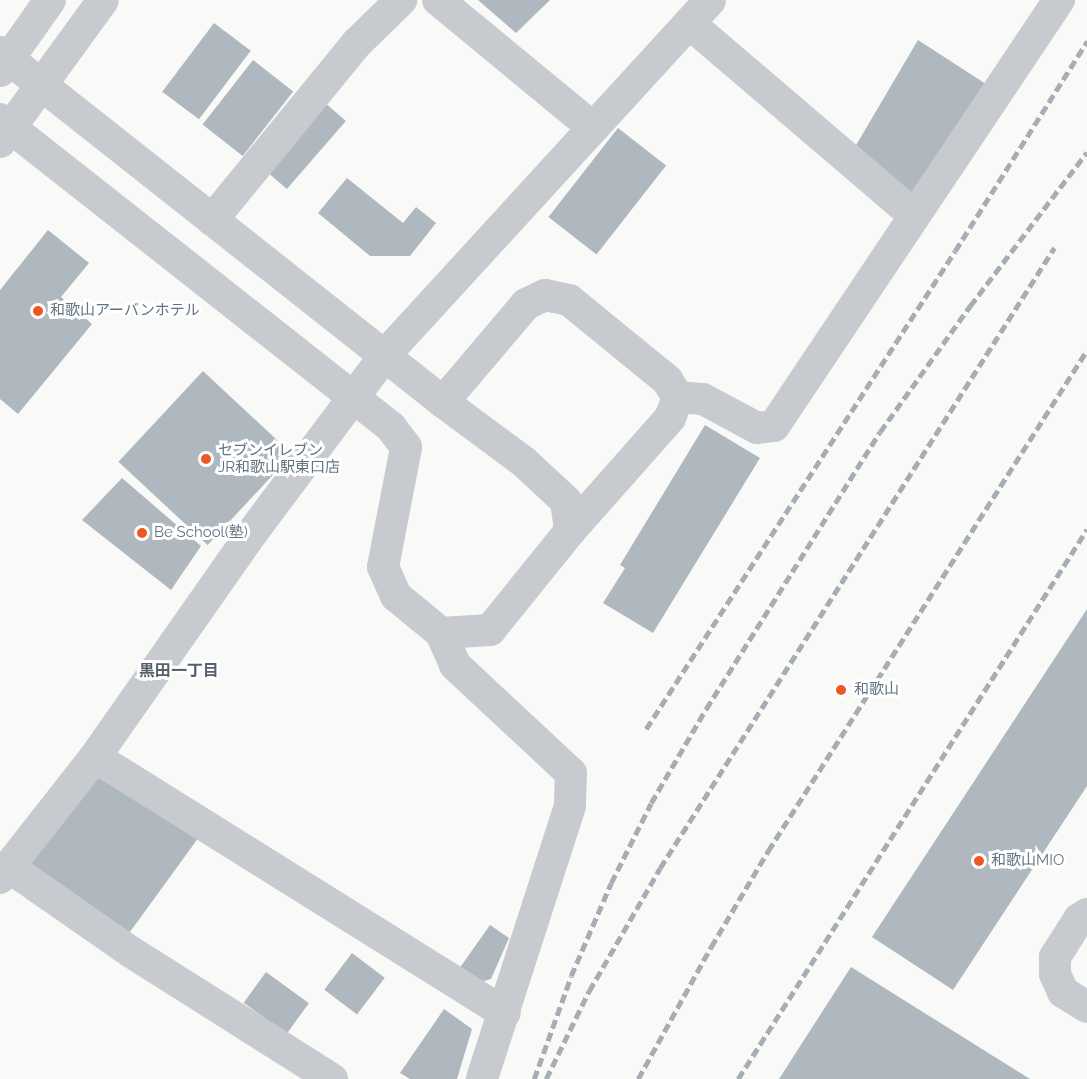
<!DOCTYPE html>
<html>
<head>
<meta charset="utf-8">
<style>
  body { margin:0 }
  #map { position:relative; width:1087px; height:1079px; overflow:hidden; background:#f9f9f7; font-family:Raleway,"Noto Sans JP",sans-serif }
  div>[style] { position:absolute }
  .building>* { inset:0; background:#afb8be; transform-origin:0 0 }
  .minor>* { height:32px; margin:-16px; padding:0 16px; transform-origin:16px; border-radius:16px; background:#c7cbcf }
  .rail>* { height:4.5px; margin-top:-2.25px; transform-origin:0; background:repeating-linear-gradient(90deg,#a7adb4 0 9px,transparent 0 13.5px) }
  .dots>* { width:16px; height:16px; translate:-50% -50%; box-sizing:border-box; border:3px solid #fff; border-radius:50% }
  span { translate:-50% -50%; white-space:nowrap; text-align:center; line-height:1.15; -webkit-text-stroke:6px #fff; paint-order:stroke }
  .poi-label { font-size:15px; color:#627484 }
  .left { translate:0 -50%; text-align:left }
  .neighbourhood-label { font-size:16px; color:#55626e; font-weight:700 }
</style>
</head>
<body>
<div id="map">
  <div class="building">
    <div style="clip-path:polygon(478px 0,550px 0,516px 33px)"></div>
    <div style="left:214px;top:23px;width:46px;height:86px;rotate:37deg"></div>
    <div style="clip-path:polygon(918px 40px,992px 88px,912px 204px,852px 152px)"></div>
    <div style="left:253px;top:60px;width:51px;height:82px;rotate:38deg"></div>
    <div style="left:324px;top:102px;width:29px;height:90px;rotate:41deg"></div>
    <div style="left:618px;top:128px;width:61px;height:113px;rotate:38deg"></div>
    <div style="clip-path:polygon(347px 178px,403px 223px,416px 207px,436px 223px,410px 256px,370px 256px,318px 213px)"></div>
    <div style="clip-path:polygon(48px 230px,89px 263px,61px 297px,92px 324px,18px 414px,0 399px,0 290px)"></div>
    <div style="left:203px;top:371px;width:122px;height:124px;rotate:43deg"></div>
    <div style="clip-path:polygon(705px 425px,760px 458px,653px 633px,603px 603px,625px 568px,620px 565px)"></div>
    <div style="clip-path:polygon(122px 478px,201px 546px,171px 590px,82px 520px)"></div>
    <div style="clip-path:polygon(1087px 609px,1087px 786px,953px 990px,872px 937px)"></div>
    <div style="clip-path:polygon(98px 773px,199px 837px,127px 936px,21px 864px)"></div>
    <div style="clip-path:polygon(490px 925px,509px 938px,491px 979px,478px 983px,459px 969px)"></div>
    <div style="left:352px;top:953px;width:41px;height:46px;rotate:37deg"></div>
    <div style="clip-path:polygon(851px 967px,1030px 1079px,779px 1079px)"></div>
    <div style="left:266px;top:972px;width:53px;height:38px;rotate:36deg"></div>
    <div style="clip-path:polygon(444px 1009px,472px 1029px,457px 1079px,410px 1079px,400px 1073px)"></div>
  </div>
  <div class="minor">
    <div style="left:438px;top:0;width:200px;rotate:39.5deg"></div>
    <div style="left:689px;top:23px;width:296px;rotate:40.5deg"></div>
    <div style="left:0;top:52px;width:565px;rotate:38.31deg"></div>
    <div style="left:443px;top:402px;width:101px;rotate:36.5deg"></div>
    <div style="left:524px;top:462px;width:57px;rotate:42.9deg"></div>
    <div style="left:566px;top:501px;width:30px;rotate:82deg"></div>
    <div style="left:570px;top:531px;width:127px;rotate:128.9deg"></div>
    <div style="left:490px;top:630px;width:49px;rotate:176.5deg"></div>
    <div style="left:441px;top:633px;width:58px;rotate:-140.6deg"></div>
    <div style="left:396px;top:596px;width:32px;rotate:-114deg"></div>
    <div style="left:383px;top:567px;width:122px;rotate:-79.1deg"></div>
    <div style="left:406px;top:447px;width:25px;rotate:-127deg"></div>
    <div style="left:391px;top:427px;width:498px;rotate:-141.8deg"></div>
    <div style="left:0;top:71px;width:87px;rotate:-54.8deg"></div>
    <div style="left:0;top:142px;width:175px;rotate:-54deg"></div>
    <div style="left:212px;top:220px;width:229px;rotate:-50.7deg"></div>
    <div style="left:357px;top:43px;width:62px;rotate:-44.3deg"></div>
    <div style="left:678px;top:397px;width:25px;rotate:5deg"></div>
    <div style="left:703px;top:399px;width:61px;rotate:28.2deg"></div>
    <div style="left:757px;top:428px;width:17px;rotate:-7deg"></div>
    <div style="left:774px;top:426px;width:513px;rotate:-56.22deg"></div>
    <div style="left:443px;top:402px;width:128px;rotate:-49.7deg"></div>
    <div style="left:526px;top:304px;width:21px;rotate:-25deg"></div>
    <div style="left:545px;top:295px;width:25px;rotate:12deg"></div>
    <div style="left:569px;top:300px;width:127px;rotate:39.2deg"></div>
    <div style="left:667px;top:380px;width:20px;rotate:57deg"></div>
    <div style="left:570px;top:531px;width:151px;rotate:-48.5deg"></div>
    <div style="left:670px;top:418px;width:22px;rotate:-69deg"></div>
    <div style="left:441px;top:633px;width:35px;rotate:66deg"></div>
    <div style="left:455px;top:665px;width:158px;rotate:43deg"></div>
    <div style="left:571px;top:773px;width:33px;rotate:92deg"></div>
    <div style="left:570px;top:806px;width:287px;rotate:107.9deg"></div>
    <div style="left:95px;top:757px;width:483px;rotate:32deg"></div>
    <div style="left:9px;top:867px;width:149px;rotate:34.9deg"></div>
    <div style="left:131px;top:952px;width:238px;rotate:32.3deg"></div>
    <div style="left:0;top:878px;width:154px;rotate:-51.9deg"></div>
    <div style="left:95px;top:757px;width:274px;rotate:-55deg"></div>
    <div style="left:252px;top:533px;width:222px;rotate:-53.2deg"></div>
    <div style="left:385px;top:355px;width:481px;rotate:-47.5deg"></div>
    <div style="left:1087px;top:914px;width:9px;rotate:148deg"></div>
    <div style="left:1079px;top:919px;width:45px;rotate:122.3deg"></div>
    <div style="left:1055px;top:957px;width:17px;rotate:90deg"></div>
    <div style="left:1055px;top:974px;width:20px;rotate:66deg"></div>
    <div style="left:1063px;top:992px;width:28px;rotate:32deg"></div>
  </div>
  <div class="rail">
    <div style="left:646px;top:729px;width:569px;rotate:-57.12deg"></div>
    <div style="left:955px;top:251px;width:248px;rotate:-57.8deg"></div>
    <div style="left:534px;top:1079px;width:109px;rotate:-70.2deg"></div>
    <div style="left:571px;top:976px;width:101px;rotate:-66.7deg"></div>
    <div style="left:611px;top:883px;width:89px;rotate:-63.4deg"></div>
    <div style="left:651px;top:803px;width:109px;rotate:-59.7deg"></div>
    <div style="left:706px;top:709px;width:327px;rotate:-57.9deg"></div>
    <div style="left:880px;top:432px;width:155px;rotate:-54.5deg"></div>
    <div style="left:970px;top:306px;width:193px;rotate:-52.8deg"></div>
    <div style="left:546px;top:1079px;width:98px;rotate:-64deg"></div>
    <div style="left:589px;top:991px;width:142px;rotate:-60deg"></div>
    <div style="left:660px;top:868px;width:735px;rotate:-57.56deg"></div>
    <div style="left:638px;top:1079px;width:151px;rotate:-61.1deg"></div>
    <div style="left:711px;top:947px;width:112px;rotate:-59.3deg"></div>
    <div style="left:768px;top:851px;width:594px;rotate:-57.51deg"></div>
    <div style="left:738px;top:1079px;width:651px;rotate:-57.6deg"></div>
  </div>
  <div class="dots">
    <div style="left:38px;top:311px;background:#ee5722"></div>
    <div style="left:206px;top:459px;background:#ee5722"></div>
    <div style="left:142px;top:533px;background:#ee5722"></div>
    <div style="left:841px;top:690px;background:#ee5722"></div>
    <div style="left:979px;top:861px;background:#ee5722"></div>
  </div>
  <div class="poi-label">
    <span class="left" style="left:50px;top:311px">和歌山アーバンホテル</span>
    <span class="left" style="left:218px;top:459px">セブンイレブン<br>JR和歌山駅東口店</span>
    <span class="left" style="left:154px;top:533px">Be School(塾)</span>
    <span class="left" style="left:854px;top:690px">和歌山</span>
    <span class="left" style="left:991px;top:861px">和歌山MIO</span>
  </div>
  <div class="neighbourhood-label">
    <span style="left:179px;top:671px">黒田一丁目</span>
  </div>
</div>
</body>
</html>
